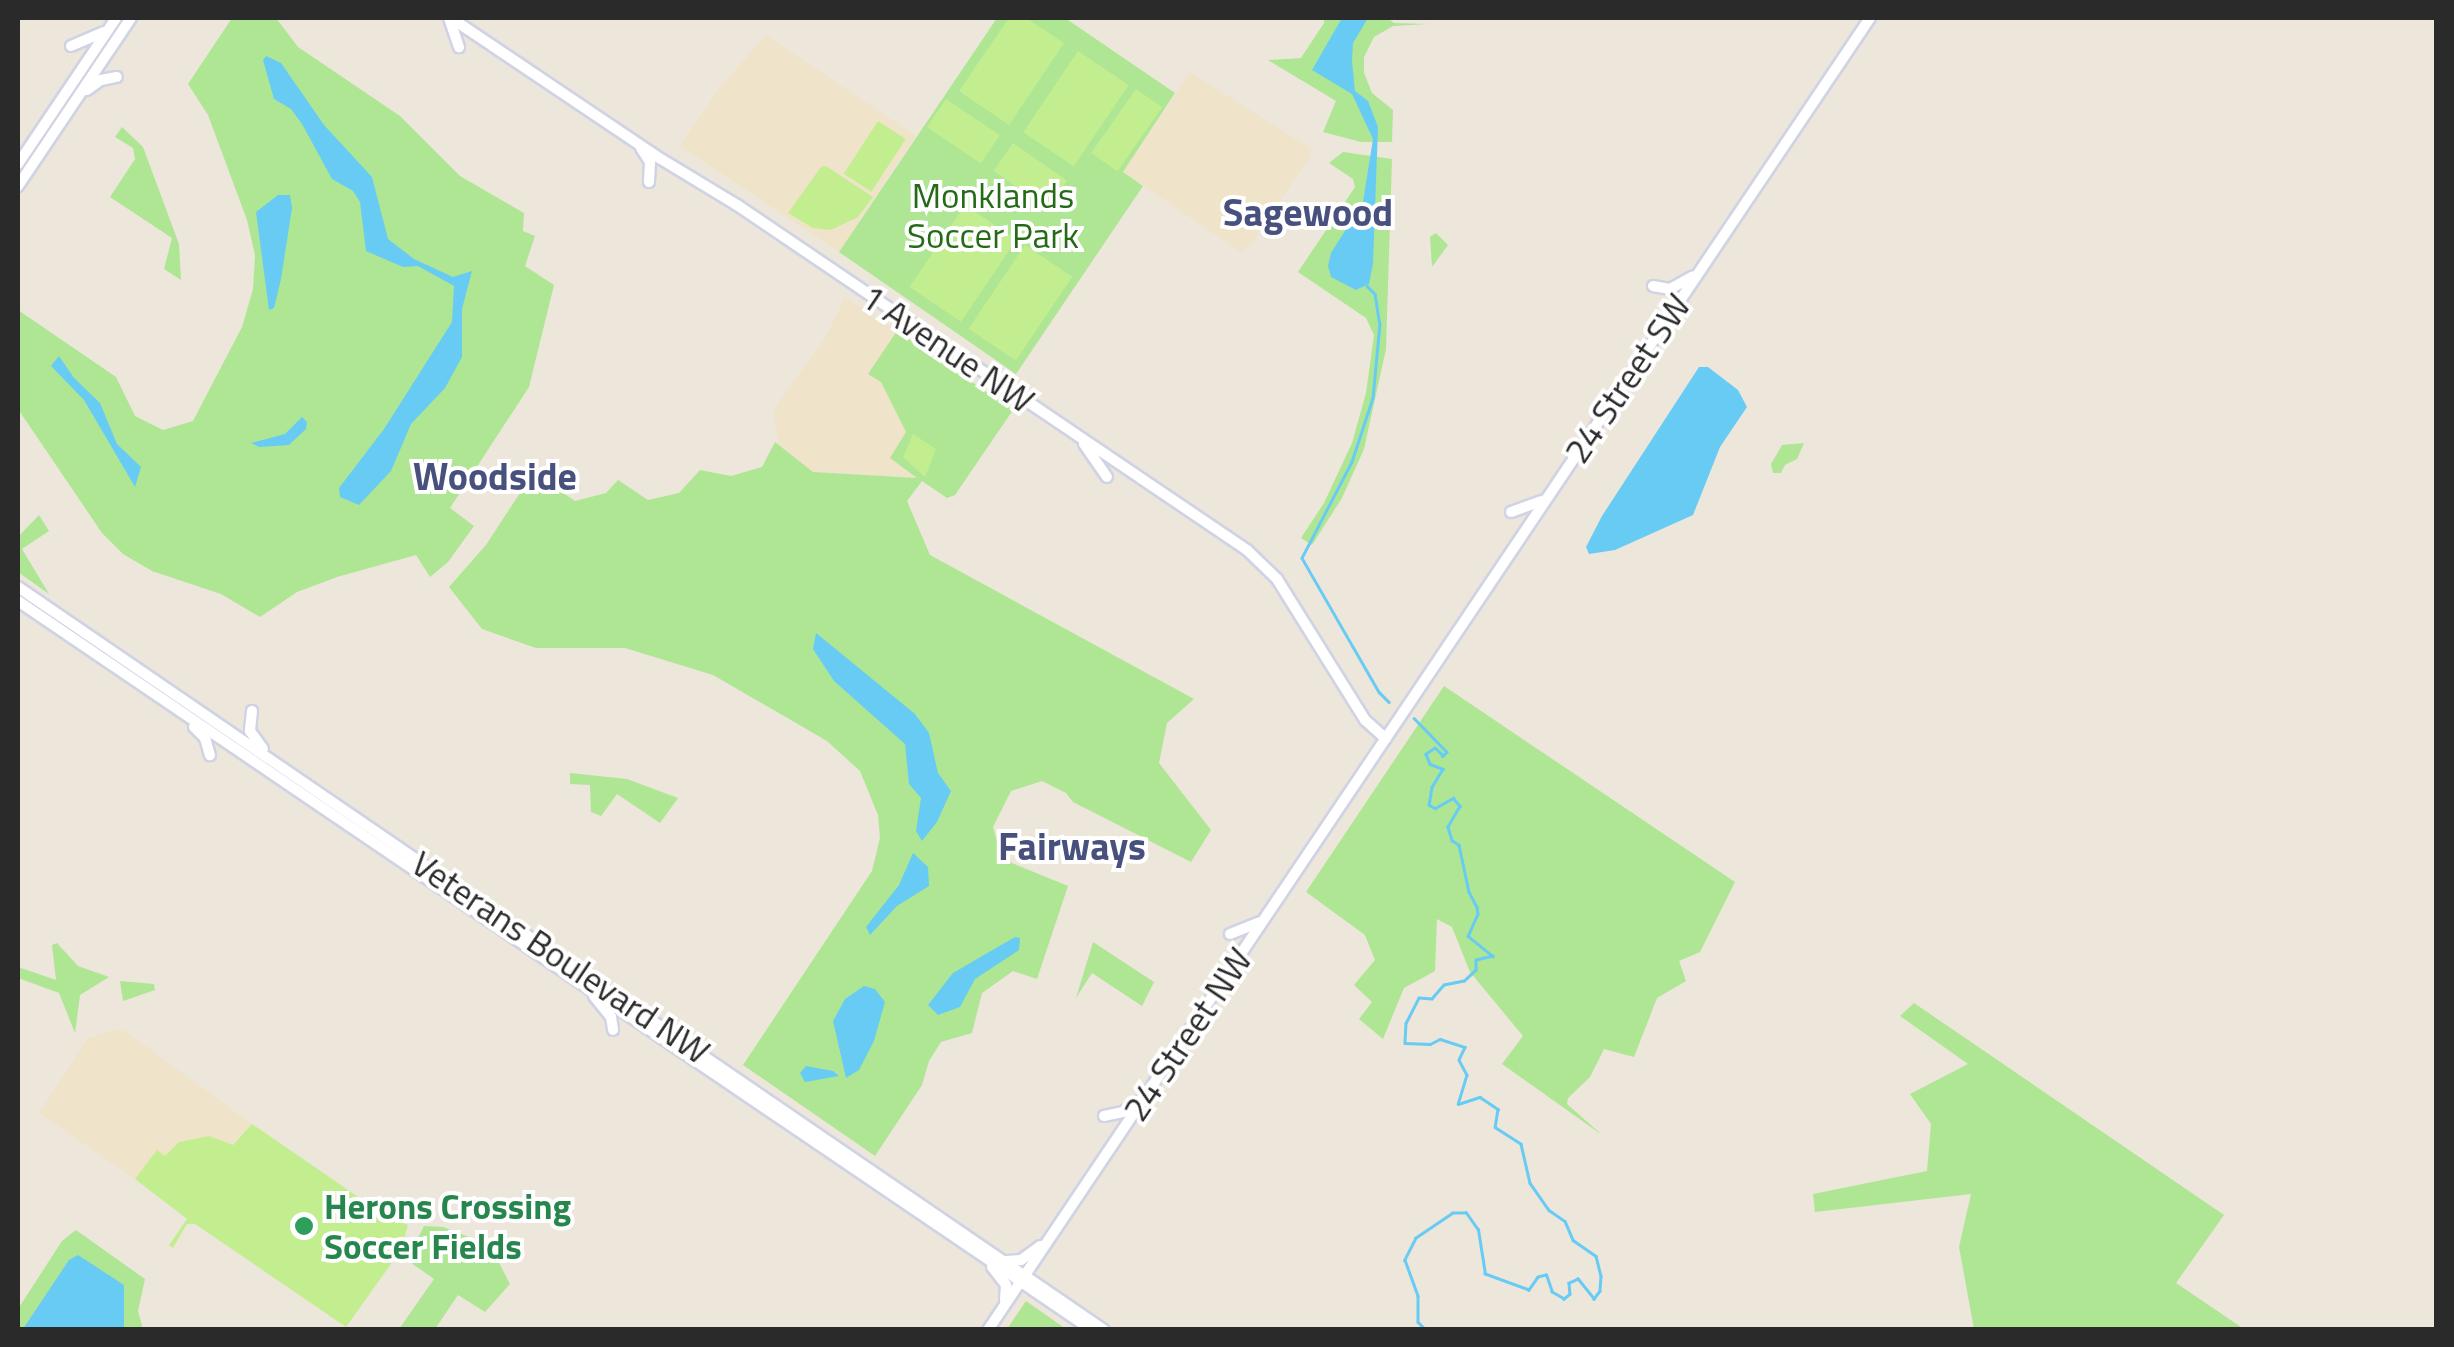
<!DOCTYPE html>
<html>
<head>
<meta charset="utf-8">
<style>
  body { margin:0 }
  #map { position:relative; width:2454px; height:1347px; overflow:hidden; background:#ede6db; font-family:"Titillium Web",sans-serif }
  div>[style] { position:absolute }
  .education>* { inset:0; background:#efe4c9 }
  .green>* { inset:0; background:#aee694 }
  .pitch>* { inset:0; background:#c3ee90; transform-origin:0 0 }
  .water>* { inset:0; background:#68cbf4 }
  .stream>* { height:2.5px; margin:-1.25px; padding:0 1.25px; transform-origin:1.25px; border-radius:1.25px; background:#68cbf4 }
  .roads { filter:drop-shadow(2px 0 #d0d3e4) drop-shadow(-2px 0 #d0d3e4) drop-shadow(0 2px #d0d3e4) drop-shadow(0 -2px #d0d3e4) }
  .secondary>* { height:10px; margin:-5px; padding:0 5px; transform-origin:5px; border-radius:5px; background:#fff }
  .dots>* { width:28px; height:28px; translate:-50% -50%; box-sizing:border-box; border:5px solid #fff; border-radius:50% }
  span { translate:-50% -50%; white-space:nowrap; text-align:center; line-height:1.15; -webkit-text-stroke:8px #fff; paint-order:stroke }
  .park-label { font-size:35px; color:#256a16 }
  .street-label { font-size:35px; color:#2a2a2a }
  .leisure-label { font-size:35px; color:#27864d; font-weight:700 }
  .left { translate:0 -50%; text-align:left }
  .neighbourhood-label { font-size:38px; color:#48507d; font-weight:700 }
  .frame { position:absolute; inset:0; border:20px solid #2a2a2a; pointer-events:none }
</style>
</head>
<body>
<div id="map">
  <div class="education">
    <div style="clip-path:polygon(766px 35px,916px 136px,839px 252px,680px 146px,717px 91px)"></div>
    <div style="clip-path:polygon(1190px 72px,1310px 148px,1311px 156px,1248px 248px,1241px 252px,1123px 172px)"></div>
    <div style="clip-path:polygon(845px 297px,897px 331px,869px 374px,881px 382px,906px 433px,919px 478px,813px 472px,778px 444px,773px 410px,825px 338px)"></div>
    <div style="clip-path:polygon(115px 1029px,125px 1031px,252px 1124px,233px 1145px,165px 1157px,156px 1151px,135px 1179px,39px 1113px,87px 1039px)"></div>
  </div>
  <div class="green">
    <div style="clip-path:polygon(232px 18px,276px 18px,298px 47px,400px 116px,460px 176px,524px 213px,523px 231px,535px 236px,525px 266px,554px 285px,529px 387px,450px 508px,474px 526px,448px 562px,430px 577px,416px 555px,337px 577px,297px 592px,260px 617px,221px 594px,152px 571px,123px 554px,102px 533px,18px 409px,18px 310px,116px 377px,135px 416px,163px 430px,193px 421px,242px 327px,253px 289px,255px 255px,247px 220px,208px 115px,188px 84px)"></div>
    <div style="clip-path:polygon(997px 18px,1065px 18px,1175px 93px,1123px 172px,1143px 186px,1016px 374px,839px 252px)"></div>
    <div style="clip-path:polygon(1324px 18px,1387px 18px,1394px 23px,1428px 24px,1393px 26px,1374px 37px,1364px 57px,1364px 73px,1372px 93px,1393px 110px,1392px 142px,1361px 142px,1323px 132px,1336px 101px,1268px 60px,1301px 58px,1324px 23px)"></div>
    <div style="clip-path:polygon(122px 127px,143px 147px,179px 244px,181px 280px,164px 269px,172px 238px,110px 197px,135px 159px,133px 148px,115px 137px)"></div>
    <div style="clip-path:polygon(1343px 152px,1392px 159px,1386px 349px,1364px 449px,1342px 498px,1312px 545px,1301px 538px,1324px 503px,1352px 443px,1366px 393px,1374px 335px,1366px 318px,1298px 272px,1355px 187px,1353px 179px,1329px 163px)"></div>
    <div style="clip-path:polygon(1436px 233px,1448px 245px,1432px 267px,1430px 237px)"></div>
    <div style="clip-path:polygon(897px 331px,1013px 410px,955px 495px,947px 498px,922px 481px,907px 501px,930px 555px,1194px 699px,1167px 723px,1159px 763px,1211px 830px,1191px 862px,1073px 802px,1066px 793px,1042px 781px,1011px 791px,993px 827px,1002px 859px,1068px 886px,1037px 979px,1013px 971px,982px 993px,972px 1033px,941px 1042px,929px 1061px,922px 1085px,875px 1156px,743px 1065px,872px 871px,880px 838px,878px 815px,860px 771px,827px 741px,713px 675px,625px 648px,536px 648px,482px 629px,449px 587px,486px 545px,533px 473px,575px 501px,606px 493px,618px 480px,648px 500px,679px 493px,700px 470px,731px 476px,762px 467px,775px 442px,813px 472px,917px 478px,890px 458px,906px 432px,881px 382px,868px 374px)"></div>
    <div style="clip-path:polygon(1804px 443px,1797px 459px,1785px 465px,1781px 473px,1773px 473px,1771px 464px,1782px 445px)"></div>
    <div style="clip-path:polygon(39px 515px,49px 531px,22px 549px,49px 594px,18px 572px,18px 537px)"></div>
    <div style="clip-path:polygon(1444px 686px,1735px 882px,1700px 952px,1679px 961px,1686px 981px,1657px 998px,1634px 1057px,1604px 1049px,1590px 1077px,1568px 1098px,1567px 1104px,1602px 1135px,1502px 1064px,1523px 1036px,1470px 972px,1452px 927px,1437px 919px,1435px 971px,1404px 988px,1383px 1039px,1359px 1019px,1372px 1002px,1354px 985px,1375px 960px,1365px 935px,1306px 892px)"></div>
    <div style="clip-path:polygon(570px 773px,627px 779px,678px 798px,660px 823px,617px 794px,601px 816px,591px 812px,590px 785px,570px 784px)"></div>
    <div style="clip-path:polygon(1093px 942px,1154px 982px,1142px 1006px,1092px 973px,1076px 998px)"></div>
    <div style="clip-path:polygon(57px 943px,78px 966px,109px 977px,80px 995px,75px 1033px,59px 993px,18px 978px,18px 967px,56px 980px,52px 945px)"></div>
    <div style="clip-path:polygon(120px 981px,154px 984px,155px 990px,123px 1001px)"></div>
    <div style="clip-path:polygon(1914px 1003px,2224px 1215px,2176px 1283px,2244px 1329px,1974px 1329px,1959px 1247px,1971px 1194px,1815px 1212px,1813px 1194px,1927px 1171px,1931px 1124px,1910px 1094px,1968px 1064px,1900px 1016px)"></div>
    <div style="clip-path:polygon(424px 1226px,443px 1227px,474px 1239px,498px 1261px,510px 1284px,485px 1312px,458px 1295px,435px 1329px,399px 1329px,434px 1279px,407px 1260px)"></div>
    <div style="clip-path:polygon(76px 1230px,145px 1279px,138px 1311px,143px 1329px,18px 1330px,18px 1309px,62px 1241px)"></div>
    <div style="clip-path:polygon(1026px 1301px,1066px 1329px,1007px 1329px)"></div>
  </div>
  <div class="pitch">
    <div style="clip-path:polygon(1009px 18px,1026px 18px,1064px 43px,1009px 125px,959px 91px)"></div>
    <div style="left:1078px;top:51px;width:61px;height:98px;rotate:34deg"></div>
    <div style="left:1136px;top:89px;width:32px;height:78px;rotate:35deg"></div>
    <div style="left:946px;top:99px;width:65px;height:34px;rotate:34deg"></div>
    <div style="left:878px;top:121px;width:33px;height:63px;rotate:33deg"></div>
    <div style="left:1013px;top:143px;width:66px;height:34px;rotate:35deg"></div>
    <div style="clip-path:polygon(826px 166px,873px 197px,858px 217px,831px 230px,813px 228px,788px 213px,821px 167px)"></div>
    <div style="left:965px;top:205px;width:62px;height:99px;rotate:34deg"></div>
    <div style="left:1025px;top:245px;width:57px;height:101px;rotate:34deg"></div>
    <div style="clip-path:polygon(913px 434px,936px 449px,925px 477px,903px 457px)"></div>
    <div style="clip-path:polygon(252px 1124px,383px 1214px,408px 1225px,401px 1250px,346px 1327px,195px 1224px,187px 1224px,173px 1248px,169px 1245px,187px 1219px,135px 1179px,157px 1150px,165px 1156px,179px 1142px,209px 1136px,233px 1145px)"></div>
  </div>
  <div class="water">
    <div style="clip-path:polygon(1342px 18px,1368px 18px,1353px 43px,1352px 61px,1355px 91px,1368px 101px,1378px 127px,1373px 264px,1369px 284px,1356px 290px,1331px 277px,1328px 266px,1331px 253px,1363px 202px,1373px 139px,1352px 94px,1312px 70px)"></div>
    <div style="clip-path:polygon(266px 56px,281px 63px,324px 125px,372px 177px,388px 239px,414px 259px,453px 277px,472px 271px,462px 309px,462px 357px,445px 388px,411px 424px,391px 471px,359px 505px,340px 497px,339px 488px,384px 429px,452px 322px,454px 286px,418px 266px,403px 267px,366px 251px,360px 202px,353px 191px,332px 179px,302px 124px,291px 109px,274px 99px,263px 60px)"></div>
    <div style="clip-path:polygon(278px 195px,290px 195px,292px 208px,281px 279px,274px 308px,269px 310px,256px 212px)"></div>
    <div style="clip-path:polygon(59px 356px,74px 378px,100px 403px,117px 444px,141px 467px,135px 487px,84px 400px,51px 366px)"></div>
    <div style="clip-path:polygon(1699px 367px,1708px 367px,1738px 390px,1747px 407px,1720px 447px,1693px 515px,1615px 550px,1589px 554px,1586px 547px,1602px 516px)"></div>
    <div style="clip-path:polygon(302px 417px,307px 422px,306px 429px,289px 445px,259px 447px,251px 443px,285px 434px)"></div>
    <div style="clip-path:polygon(816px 633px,915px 714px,929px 733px,938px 773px,951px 791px,937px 822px,922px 841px,916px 831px,921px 798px,909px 784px,905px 744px,834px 681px,813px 649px)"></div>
    <div style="clip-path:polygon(913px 853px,928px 867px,929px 886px,897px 906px,870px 935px,866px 927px,899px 885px)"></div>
    <div style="clip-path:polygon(1015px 937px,1020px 938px,1019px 950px,975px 979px,960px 1007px,938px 1015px,928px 1005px,953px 973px)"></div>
    <div style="clip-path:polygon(864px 986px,875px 989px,885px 1002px,874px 1041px,859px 1070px,846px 1078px,833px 1021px,845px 999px)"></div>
    <div style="clip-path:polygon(806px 1066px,833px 1071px,839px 1076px,805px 1082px,800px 1073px)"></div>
    <div style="clip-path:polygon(78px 1255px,124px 1285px,124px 1329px,23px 1329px,69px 1260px)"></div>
  </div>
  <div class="stream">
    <div style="left:1367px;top:286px;width:11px;rotate:45deg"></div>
    <div style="left:1375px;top:294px;width:30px;rotate:81deg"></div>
    <div style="left:1380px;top:324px;width:74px;rotate:95.4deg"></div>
    <div style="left:1373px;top:398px;width:67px;rotate:108.2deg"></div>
    <div style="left:1352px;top:462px;width:108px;rotate:117.5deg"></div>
    <div style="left:1302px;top:558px;width:155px;rotate:60.1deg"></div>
    <div style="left:1379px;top:692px;width:14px;rotate:45deg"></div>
    <div style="left:1414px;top:718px;width:47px;rotate:45.9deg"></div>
    <div style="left:1447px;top:752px;width:6px;rotate:135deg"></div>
    <div style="left:1443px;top:756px;width:11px;rotate:-135deg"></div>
    <div style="left:1435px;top:748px;width:11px;rotate:146deg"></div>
    <div style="left:1426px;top:754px;width:11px;rotate:68deg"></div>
    <div style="left:1430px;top:764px;width:14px;rotate:21deg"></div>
    <div style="left:1443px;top:769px;width:21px;rotate:121deg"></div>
    <div style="left:1432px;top:787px;width:18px;rotate:99deg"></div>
    <div style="left:1429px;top:805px;width:7px;rotate:27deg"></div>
    <div style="left:1435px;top:808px;width:21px;rotate:-29deg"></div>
    <div style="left:1453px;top:798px;width:11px;rotate:49deg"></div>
    <div style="left:1460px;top:806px;width:24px;rotate:120deg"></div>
    <div style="left:1448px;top:827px;width:14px;rotate:73deg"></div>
    <div style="left:1452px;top:840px;width:9px;rotate:36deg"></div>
    <div style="left:1459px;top:845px;width:48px;rotate:78deg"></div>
    <div style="left:1469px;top:892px;width:17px;rotate:62deg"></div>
    <div style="left:1477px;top:907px;width:7px;rotate:82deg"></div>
    <div style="left:1478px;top:914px;width:24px;rotate:114deg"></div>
    <div style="left:1468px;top:936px;width:32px;rotate:39deg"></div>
    <div style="left:1493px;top:956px;width:17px;rotate:167deg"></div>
    <div style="left:1476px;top:960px;width:10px;rotate:90deg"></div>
    <div style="left:1476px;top:970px;width:16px;rotate:137deg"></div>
    <div style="left:1464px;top:981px;width:20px;rotate:169deg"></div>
    <div style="left:1444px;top:985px;width:18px;rotate:131deg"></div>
    <div style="left:1432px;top:999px;width:13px;rotate:-176deg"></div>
    <div style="left:1419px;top:998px;width:28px;rotate:117deg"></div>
    <div style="left:1406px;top:1023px;width:20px;rotate:93deg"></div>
    <div style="left:1405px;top:1043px;width:25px;rotate:2deg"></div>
    <div style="left:1430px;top:1044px;width:11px;rotate:-27deg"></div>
    <div style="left:1440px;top:1039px;width:26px;rotate:18deg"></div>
    <div style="left:1465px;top:1047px;width:14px;rotate:115deg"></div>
    <div style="left:1459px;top:1060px;width:17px;rotate:62deg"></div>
    <div style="left:1467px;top:1075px;width:30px;rotate:107deg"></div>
    <div style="left:1458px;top:1104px;width:23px;rotate:-18deg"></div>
    <div style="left:1480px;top:1097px;width:22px;rotate:34deg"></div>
    <div style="left:1498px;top:1109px;width:18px;rotate:99deg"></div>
    <div style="left:1495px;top:1127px;width:31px;rotate:33deg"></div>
    <div style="left:1521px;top:1144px;width:40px;rotate:77deg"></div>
    <div style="left:1530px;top:1183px;width:33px;rotate:55deg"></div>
    <div style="left:1549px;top:1210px;width:19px;rotate:35deg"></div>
    <div style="left:1565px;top:1221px;width:21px;rotate:67deg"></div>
    <div style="left:1573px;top:1240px;width:28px;rotate:35deg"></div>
    <div style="left:1596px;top:1256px;width:21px;rotate:76deg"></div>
    <div style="left:1601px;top:1276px;width:15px;rotate:94deg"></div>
    <div style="left:1600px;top:1291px;width:10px;rotate:127deg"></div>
    <div style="left:1594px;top:1299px;width:26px;rotate:-129deg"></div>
    <div style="left:1578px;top:1279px;width:10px;rotate:156deg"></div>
    <div style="left:1569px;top:1283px;width:11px;rotate:85deg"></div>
    <div style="left:1570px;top:1294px;width:8px;rotate:140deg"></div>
    <div style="left:1564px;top:1299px;width:14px;rotate:-150deg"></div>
    <div style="left:1552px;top:1292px;width:18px;rotate:-109deg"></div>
    <div style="left:1546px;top:1275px;width:8px;rotate:166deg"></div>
    <div style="left:1538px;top:1277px;width:16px;rotate:125deg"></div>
    <div style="left:1529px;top:1290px;width:47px;rotate:-160deg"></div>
    <div style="left:1485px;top:1274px;width:45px;rotate:-99deg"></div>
    <div style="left:1478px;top:1230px;width:21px;rotate:-125deg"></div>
    <div style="left:1466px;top:1213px;width:13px;rotate:180deg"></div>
    <div style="left:1453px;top:1213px;width:45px;rotate:146deg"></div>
    <div style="left:1416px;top:1238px;width:25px;rotate:117deg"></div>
    <div style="left:1405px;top:1260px;width:38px;rotate:70deg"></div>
    <div style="left:1418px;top:1296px;width:26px;rotate:90deg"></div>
    <div style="left:1418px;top:1322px;width:11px;rotate:45deg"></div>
  </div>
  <div class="roads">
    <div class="secondary">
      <div style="left:449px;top:18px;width:31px;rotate:71deg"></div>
      <div style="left:451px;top:18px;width:253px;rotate:33.9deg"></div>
      <div style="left:661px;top:159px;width:89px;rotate:31.2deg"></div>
      <div style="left:737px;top:205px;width:616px;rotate:34.08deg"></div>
      <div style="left:1247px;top:550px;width:42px;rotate:44deg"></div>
      <div style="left:1277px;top:579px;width:166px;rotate:58deg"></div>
      <div style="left:1365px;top:720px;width:28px;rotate:42deg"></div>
      <div style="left:71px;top:46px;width:36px;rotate:-23deg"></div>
      <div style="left:87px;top:90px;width:17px;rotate:-36deg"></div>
      <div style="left:101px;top:80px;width:16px;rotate:-11deg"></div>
      <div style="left:641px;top:148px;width:17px;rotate:57deg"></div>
      <div style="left:650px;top:162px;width:20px;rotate:93deg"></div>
      <div style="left:18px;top:164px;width:176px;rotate:-56.1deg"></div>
      <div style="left:18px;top:186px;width:202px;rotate:-56.1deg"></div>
      <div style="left:1653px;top:286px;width:17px;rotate:10deg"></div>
      <div style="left:1670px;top:289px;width:26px;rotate:-29deg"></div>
      <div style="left:1084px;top:444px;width:40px;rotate:55.1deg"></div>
      <div style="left:1511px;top:512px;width:32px;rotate:-20deg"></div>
      <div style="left:18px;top:587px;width:1316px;rotate:34.38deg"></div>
      <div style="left:18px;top:601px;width:1298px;rotate:34.17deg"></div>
      <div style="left:252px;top:711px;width:20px;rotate:96deg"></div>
      <div style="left:250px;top:731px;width:22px;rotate:54deg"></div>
      <div style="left:194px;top:727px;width:16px;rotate:45deg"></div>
      <div style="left:205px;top:738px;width:18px;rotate:74deg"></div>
      <div style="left:1230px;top:934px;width:31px;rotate:-22deg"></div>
      <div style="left:594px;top:996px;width:27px;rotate:51deg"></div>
      <div style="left:611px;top:1017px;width:13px;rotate:81deg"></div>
      <div style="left:1104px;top:1116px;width:19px;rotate:-12deg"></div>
      <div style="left:1123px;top:1112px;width:19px;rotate:-35deg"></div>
      <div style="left:1007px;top:1261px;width:14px;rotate:-4deg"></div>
      <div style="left:1021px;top:1260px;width:24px;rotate:-36deg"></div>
      <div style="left:992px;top:1267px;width:23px;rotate:52deg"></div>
      <div style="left:1006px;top:1285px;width:15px;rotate:94deg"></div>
      <div style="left:988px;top:1330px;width:1581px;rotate:-56.09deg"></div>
    </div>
  </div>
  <div class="dots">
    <div style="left:304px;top:1226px;background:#2e9e5b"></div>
  </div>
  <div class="park-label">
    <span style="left:993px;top:215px">Monklands<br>Soccer Park</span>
  </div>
  <div class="street-label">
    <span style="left:948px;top:348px;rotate:34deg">1 Avenue NW</span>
    <span style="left:1627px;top:378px;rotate:-56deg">24 Street SW</span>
    <span style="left:561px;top:957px;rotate:34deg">Veterans Boulevard NW</span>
    <span style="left:1187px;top:1034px;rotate:-56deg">24 Street NW</span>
  </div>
  <div class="leisure-label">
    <span class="left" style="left:324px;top:1226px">Herons Crossing<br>Soccer Fields</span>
  </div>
  <div class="neighbourhood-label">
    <span style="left:1308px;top:213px">Sagewood</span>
    <span style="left:495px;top:477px">Woodside</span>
    <span style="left:1072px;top:847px">Fairways</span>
  </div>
  <div class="frame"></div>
</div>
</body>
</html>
